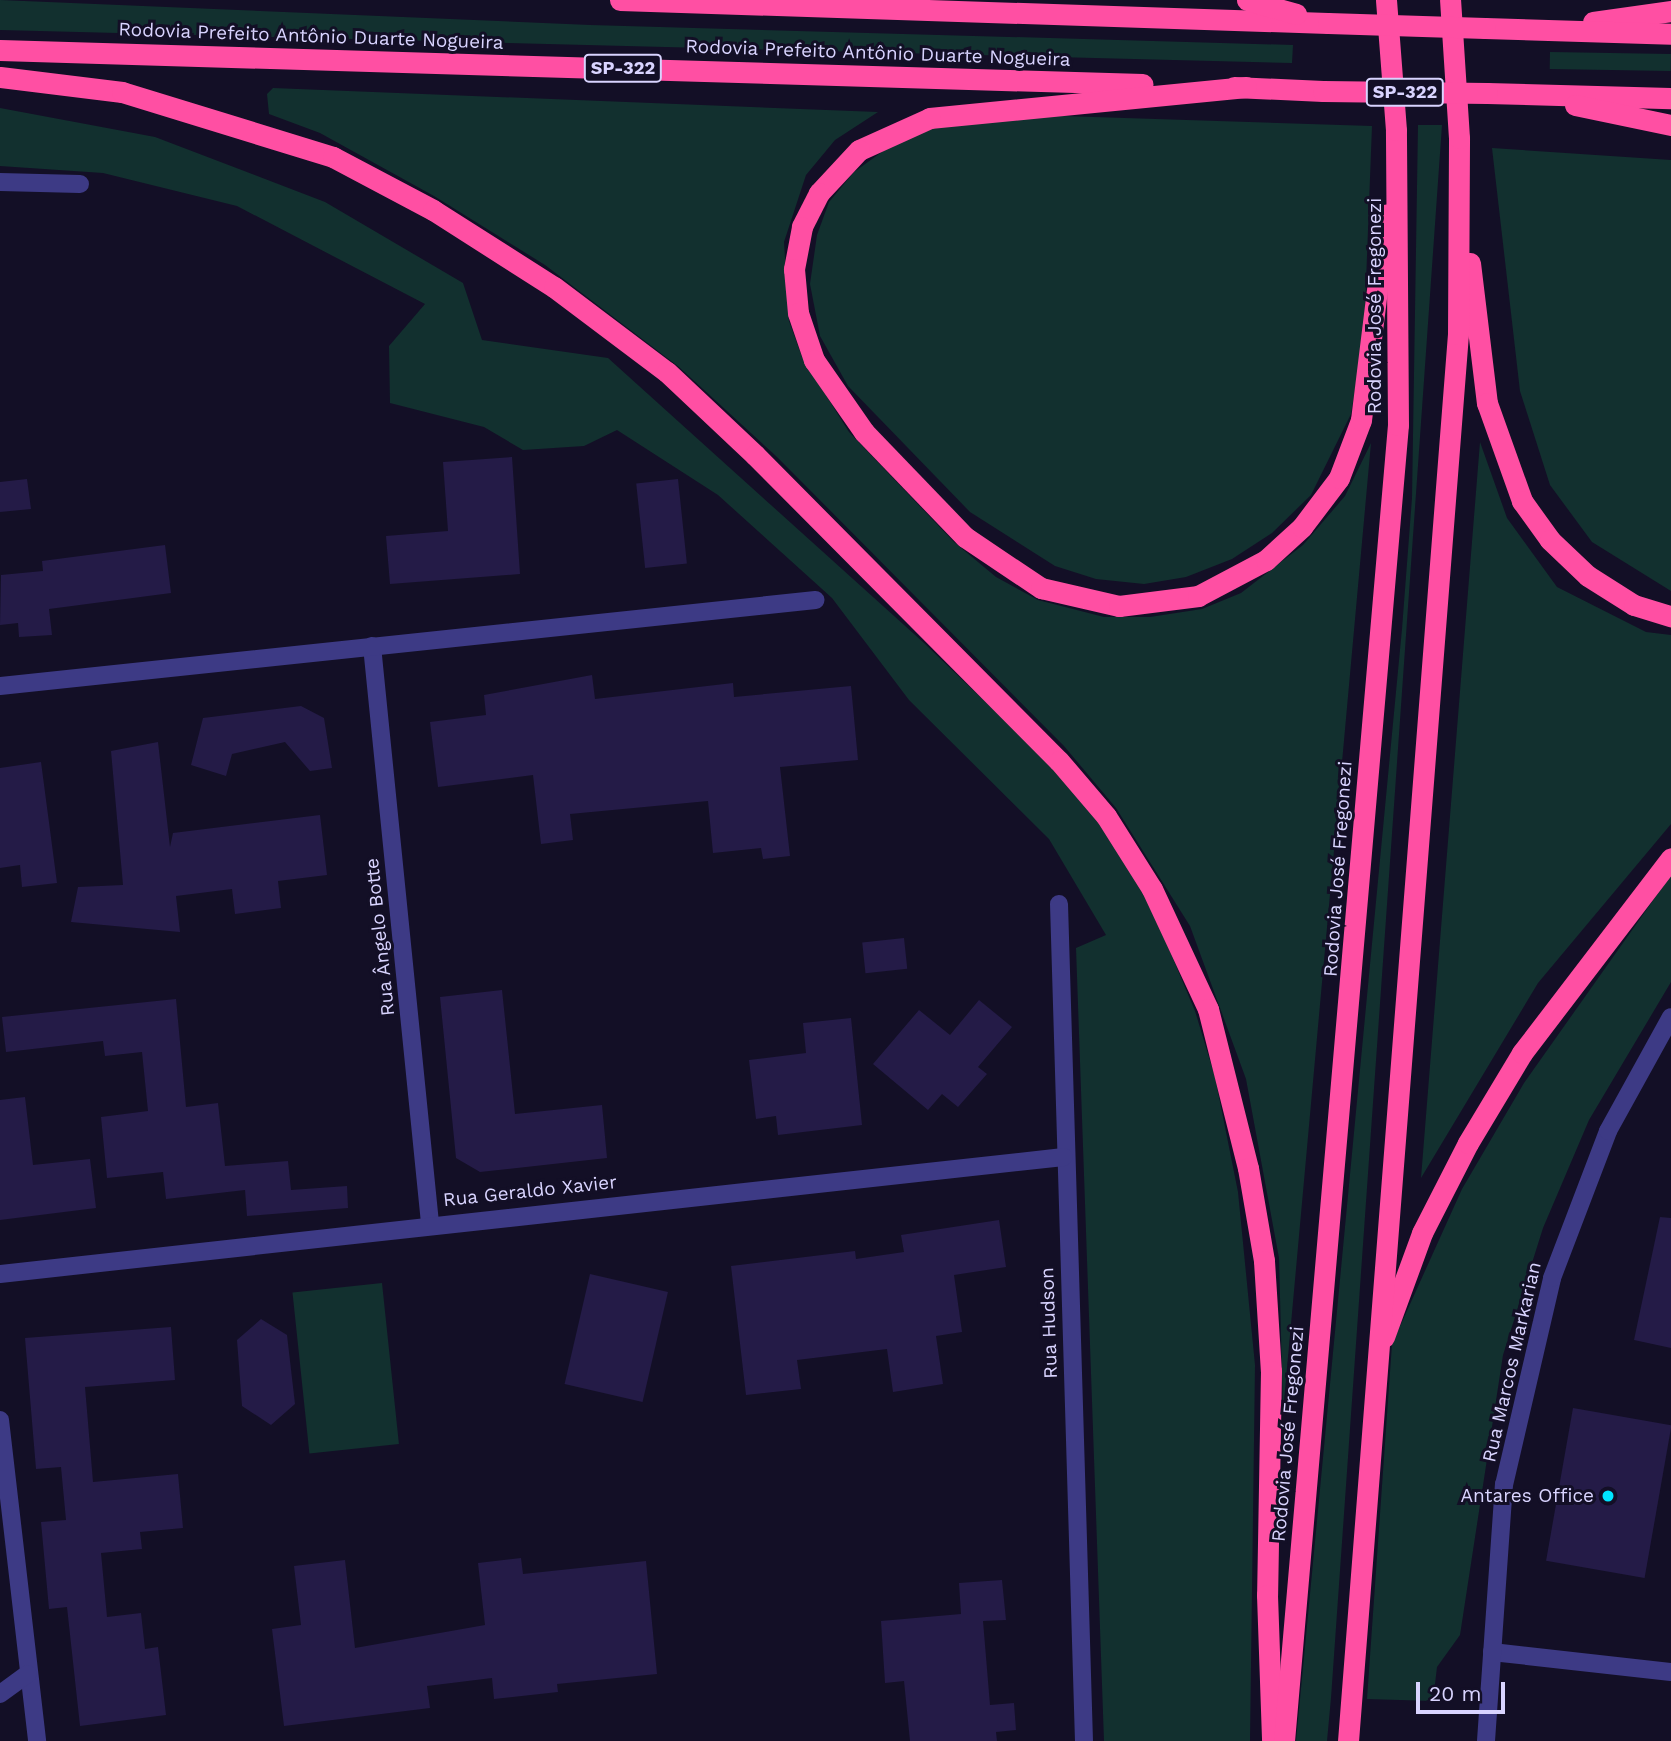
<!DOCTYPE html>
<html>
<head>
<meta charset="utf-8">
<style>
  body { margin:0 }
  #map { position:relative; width:1671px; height:1741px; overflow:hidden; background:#130f26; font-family:"Work Sans",sans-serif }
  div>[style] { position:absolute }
  .green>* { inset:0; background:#12302f; transform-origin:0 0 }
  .building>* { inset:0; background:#241b47; transform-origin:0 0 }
  .minor>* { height:18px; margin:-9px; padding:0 9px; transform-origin:9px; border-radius:9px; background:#3d3a85 }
  .highway>* { height:21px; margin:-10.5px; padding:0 10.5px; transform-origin:10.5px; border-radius:10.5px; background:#ff4fa3 }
  .highway-bridge>* { height:21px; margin:-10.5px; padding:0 10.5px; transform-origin:10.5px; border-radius:10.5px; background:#ff4fa3 }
  .dots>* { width:19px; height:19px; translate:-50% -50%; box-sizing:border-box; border:4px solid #130f26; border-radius:50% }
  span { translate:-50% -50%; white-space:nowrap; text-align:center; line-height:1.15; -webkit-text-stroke:6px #130f26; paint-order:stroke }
  .shield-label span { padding:2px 5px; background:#130f26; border:2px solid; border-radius:5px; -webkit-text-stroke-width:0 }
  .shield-label { font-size:18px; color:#d9d4ff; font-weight:700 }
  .street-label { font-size:19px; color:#d9d4ff }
  .poi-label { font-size:19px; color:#d9d4ff }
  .right { translate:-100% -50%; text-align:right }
  .scale { position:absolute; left:1416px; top:1682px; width:89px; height:32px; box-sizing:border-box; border:4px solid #d9d4ff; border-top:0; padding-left:9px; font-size:21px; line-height:24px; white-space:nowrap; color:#d9d4ff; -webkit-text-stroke:5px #130f26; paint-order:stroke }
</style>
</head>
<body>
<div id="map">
  <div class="green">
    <div style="clip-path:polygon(0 0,590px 25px,1293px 45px,1292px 63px,0 30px)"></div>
    <div style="left:1550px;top:52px;width:121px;height:17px;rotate:1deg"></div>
    <div style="clip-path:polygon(273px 88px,878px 112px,835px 140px,806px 175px,784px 242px,789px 321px,802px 357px,849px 432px,954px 542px,996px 577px,1038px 600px,1104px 617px,1150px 617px,1202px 609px,1241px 593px,1303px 545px,1345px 496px,1371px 443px,1283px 1412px,1279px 1258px,1246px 1079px,1190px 926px,1116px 808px,1064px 746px,777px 457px,679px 367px,545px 265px,434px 196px,320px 133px,269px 114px,267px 94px)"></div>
    <div style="clip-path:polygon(0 108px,155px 137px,325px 202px,463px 283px,482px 340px,608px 358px,924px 643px,1051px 765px,1098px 820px,1145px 892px,1195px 1011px,1215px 1077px,1238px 1192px,1255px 1365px,1250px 1741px,1104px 1741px,1076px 948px,1106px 935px,1049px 839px,909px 700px,832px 598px,718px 495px,617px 430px,584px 446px,523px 450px,484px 427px,390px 403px,389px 346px,425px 304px,237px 206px,103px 173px,0 166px)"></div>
    <div style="clip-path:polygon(1004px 114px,1372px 126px,1364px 334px,1351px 414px,1311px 495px,1272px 533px,1232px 559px,1186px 577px,1144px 584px,1096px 579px,1055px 566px,970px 512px,848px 386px,820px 336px,810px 284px,817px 235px,829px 202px,854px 172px,893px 144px,943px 124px)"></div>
    <div style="clip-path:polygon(1418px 125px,1442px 125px,1331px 1698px,1327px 1741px,1296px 1741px,1402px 629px,1412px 498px)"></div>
    <div style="clip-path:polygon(1492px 148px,1671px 160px,1671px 591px,1592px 542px,1550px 485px,1520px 391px)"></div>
    <div style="clip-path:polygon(1480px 442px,1507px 518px,1557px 587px,1646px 632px,1671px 635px,1671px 824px,1538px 983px,1421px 1178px)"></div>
    <div style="clip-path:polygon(1671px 875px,1671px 982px,1589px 1120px,1543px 1228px,1503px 1355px,1460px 1635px,1437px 1667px,1433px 1701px,1367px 1699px,1392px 1344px,1462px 1189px,1524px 1083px)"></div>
    <div style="left:382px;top:1283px;width:162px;height:90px;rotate:84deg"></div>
  </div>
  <div class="building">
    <div style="clip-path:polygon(512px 457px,520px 574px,390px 584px,386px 536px,448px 531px,443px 462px)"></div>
    <div style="clip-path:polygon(27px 479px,31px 509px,0 512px,0 482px)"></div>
    <div style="left:678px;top:479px;width:85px;height:42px;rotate:84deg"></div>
    <div style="clip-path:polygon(165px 545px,171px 593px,49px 609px,52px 635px,19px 637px,18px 623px,0 625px,1px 575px,43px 571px,42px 561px)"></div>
    <div style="clip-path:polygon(592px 675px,595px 699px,733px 683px,734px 697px,851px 686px,858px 760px,780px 767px,790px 856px,763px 859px,761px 848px,713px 853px,708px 801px,570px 814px,573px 840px,541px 844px,533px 775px,438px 787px,430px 722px,486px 715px,484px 695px)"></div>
    <div style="clip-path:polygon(301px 706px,324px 718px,332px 768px,310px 771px,285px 742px,232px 754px,226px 776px,191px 765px,203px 718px)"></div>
    <div style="clip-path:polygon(158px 742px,170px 847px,173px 833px,320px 815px,327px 875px,278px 881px,281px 908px,235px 914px,232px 889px,176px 896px,180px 932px,71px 922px,78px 887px,123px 885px,111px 751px)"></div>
    <div style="clip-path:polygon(41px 762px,57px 883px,22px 887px,20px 865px,0 868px,0 768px)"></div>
    <div style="left:904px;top:938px;width:31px;height:42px;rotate:84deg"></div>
    <div style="clip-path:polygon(502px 990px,515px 1114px,602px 1105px,607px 1158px,480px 1172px,456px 1158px,440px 997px)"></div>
    <div style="clip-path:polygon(176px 999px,186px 1107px,218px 1103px,225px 1166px,288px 1161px,291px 1190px,347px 1186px,348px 1208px,247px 1216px,245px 1190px,166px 1199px,163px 1172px,107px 1178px,101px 1117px,148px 1111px,142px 1052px,105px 1056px,103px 1041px,6px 1052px,2px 1017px)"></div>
    <div style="clip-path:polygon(979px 1000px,1012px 1027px,978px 1067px,987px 1074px,958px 1107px,942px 1094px,928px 1110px,873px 1064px,919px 1010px,950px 1035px)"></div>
    <div style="clip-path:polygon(851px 1018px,862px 1125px,778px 1135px,776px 1116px,756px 1119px,749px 1060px,806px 1053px,803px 1023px)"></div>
    <div style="clip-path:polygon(25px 1097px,33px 1165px,90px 1159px,96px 1208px,0 1220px,0 1100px)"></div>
    <div style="clip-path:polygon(1660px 1217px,1671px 1218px,1671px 1348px,1634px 1340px)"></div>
    <div style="clip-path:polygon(999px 1220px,1006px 1267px,954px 1275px,962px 1332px,936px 1336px,943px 1384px,893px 1392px,887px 1349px,797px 1360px,801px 1389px,746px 1395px,731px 1266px,855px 1251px,856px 1259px,904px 1252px,901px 1235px)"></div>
    <div style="left:590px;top:1274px;width:80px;height:113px;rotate:13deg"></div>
    <div style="clip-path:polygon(261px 1319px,287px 1335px,295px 1404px,271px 1425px,242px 1406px,237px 1340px)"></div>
    <div style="clip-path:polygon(171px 1327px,175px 1380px,85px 1387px,93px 1482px,178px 1474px,183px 1528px,140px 1532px,142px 1549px,101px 1553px,107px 1617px,141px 1613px,145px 1649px,158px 1647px,166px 1715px,80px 1726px,67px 1607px,49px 1609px,41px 1522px,66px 1520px,61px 1467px,36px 1469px,25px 1338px)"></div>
    <div style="left:1573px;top:1408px;width:100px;height:155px;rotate:10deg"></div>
    <div style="clip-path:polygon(521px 1558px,523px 1574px,646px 1561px,657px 1674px,557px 1684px,558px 1692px,494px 1699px,492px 1678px,427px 1686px,430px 1708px,284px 1726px,272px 1629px,301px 1625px,294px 1566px,345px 1560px,355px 1648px,485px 1625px,478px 1563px)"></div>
    <div style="clip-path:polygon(1002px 1580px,1006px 1620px,983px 1621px,990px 1705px,1014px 1703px,1016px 1730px,996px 1732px,997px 1741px,910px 1741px,904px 1681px,885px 1683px,881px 1621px,961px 1614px,959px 1583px)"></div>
  </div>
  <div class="minor">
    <div style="left:0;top:182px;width:80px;rotate:1.4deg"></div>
    <div style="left:372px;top:646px;width:580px;rotate:84.26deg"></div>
    <div style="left:0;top:686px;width:820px;rotate:-6.02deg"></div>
    <div style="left:1059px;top:904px;width:837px;rotate:88.29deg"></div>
    <div style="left:0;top:1274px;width:1070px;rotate:-6.28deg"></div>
    <div style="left:0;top:1420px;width:323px;rotate:83.4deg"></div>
    <div style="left:1492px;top:1652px;width:180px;rotate:6.4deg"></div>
    <div style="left:0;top:1694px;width:34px;rotate:-36deg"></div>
    <div style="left:1486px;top:1741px;width:257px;rotate:-86deg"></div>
    <div style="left:1504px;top:1485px;width:212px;rotate:-76.9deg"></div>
    <div style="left:1552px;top:1278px;width:157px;rotate:-69.1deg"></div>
    <div style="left:1608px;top:1131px;width:130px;rotate:-61.1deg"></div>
  </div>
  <div class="highway">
    <div style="left:620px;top:0;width:708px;rotate:1.86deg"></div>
    <div style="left:1247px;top:0;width:51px;rotate:15.9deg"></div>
    <div style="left:1593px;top:22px;width:79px;rotate:-8deg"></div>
    <div style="left:1485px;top:28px;width:186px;rotate:1.8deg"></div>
    <div style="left:0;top:50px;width:1143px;rotate:1.71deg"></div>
    <div style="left:0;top:77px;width:123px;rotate:7deg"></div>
    <div style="left:122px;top:92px;width:221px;rotate:17.1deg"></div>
    <div style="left:333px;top:157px;width:113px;rotate:27.9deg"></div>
    <div style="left:433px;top:210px;width:143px;rotate:32.5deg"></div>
    <div style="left:554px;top:287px;width:141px;rotate:37deg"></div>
    <div style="left:667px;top:372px;width:121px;rotate:43.3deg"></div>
    <div style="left:755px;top:455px;width:431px;rotate:45.2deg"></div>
    <div style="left:1059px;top:761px;width:72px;rotate:49.5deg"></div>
    <div style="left:1106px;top:816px;width:86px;rotate:57.8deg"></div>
    <div style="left:1152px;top:889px;width:132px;rotate:65deg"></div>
    <div style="left:1208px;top:1009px;width:164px;rotate:75.9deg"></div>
    <div style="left:1248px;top:1168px;width:94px;rotate:80.2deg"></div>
    <div style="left:1264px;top:1261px;width:110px;rotate:86.4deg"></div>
    <div style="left:1271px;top:1371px;width:224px;rotate:91deg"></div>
    <div style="left:1267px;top:1595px;width:146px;rotate:88deg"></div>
    <div style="left:1234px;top:87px;width:89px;rotate:2.6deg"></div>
    <div style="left:1246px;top:87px;width:318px;rotate:174.4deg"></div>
    <div style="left:930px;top:118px;width:78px;rotate:155.7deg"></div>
    <div style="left:859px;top:150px;width:59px;rotate:132.9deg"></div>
    <div style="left:819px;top:193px;width:38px;rotate:117deg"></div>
    <div style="left:802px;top:227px;width:43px;rotate:100.8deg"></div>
    <div style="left:794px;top:269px;width:44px;rotate:84.8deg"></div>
    <div style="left:798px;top:313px;width:50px;rotate:71.2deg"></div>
    <div style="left:814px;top:360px;width:88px;rotate:55.2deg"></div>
    <div style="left:864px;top:432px;width:146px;rotate:46.1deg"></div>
    <div style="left:965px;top:537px;width:92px;rotate:33.9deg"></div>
    <div style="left:1041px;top:588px;width:80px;rotate:13deg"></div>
    <div style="left:1119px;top:606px;width:80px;rotate:-7.2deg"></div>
    <div style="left:1198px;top:596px;width:77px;rotate:-27.9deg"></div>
    <div style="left:1266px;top:560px;width:49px;rotate:-42.5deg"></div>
    <div style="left:1302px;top:527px;width:61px;rotate:-52.9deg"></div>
    <div style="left:1339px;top:478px;width:62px;rotate:-69.2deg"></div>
    <div style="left:1361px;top:420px;width:207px;rotate:-83deg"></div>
    <div style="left:1487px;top:93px;width:184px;rotate:1.6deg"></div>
    <div style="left:1575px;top:105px;width:98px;rotate:11.8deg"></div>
    <div style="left:1470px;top:263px;width:141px;rotate:83.1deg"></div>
    <div style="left:1487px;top:403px;width:104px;rotate:70.3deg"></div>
    <div style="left:1522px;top:501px;width:48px;rotate:54.3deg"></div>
    <div style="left:1550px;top:540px;width:52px;rotate:43.5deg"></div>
    <div style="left:1588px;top:576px;width:54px;rotate:32.2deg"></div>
    <div style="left:1634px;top:605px;width:39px;rotate:17deg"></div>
    <div style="left:1384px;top:1337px;width:111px;rotate:-69.9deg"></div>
    <div style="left:1422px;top:1233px;width:101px;rotate:-62.9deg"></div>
    <div style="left:1468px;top:1143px;width:105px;rotate:-59deg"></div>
    <div style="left:1522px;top:1053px;width:245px;rotate:-52.6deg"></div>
    <div style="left:1284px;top:1741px;width:1321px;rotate:-85.05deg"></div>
    <div style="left:1398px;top:425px;width:295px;rotate:-90.4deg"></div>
    <div style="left:1396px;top:130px;width:130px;rotate:-94.4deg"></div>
    <div style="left:1348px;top:1741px;width:1411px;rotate:-85.53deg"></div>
    <div style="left:1458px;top:334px;width:196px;rotate:-89.7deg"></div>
    <div style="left:1459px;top:138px;width:138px;rotate:-93.7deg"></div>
  </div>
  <div class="highway-bridge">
    <div style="left:1328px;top:23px;width:157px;rotate:1.8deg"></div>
    <div style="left:1323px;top:91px;width:164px;rotate:0.7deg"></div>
  </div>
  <div class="dots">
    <div style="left:1608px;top:1496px;background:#00e5ff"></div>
  </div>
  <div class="shield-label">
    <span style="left:623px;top:68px">SP-322</span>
    <span style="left:1405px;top:92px">SP-322</span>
  </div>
  <div class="street-label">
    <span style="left:311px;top:36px;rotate:2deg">Rodovia Prefeito Antônio Duarte Nogueira</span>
    <span style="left:878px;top:53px;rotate:2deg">Rodovia Prefeito Antônio Duarte Nogueira</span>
    <span style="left:1375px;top:306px;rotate:-90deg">Rodovia José Fregonezi</span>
    <span style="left:1338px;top:869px;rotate:-86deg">Rodovia José Fregonezi</span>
    <span style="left:380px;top:937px;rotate:-96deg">Rua Ângelo Botte</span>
    <span style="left:530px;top:1191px;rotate:-6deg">Rua Geraldo Xavier</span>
    <span style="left:1049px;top:1323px;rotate:-92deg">Rua Hudson</span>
    <span style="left:1512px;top:1362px;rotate:-77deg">Rua Marcos Markarian</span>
    <span style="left:1288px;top:1434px;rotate:-85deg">Rodovia José Fregonezi</span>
  </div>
  <div class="poi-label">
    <span class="right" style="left:1594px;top:1496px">Antares Office</span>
  </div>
  <div class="scale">20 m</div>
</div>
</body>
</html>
